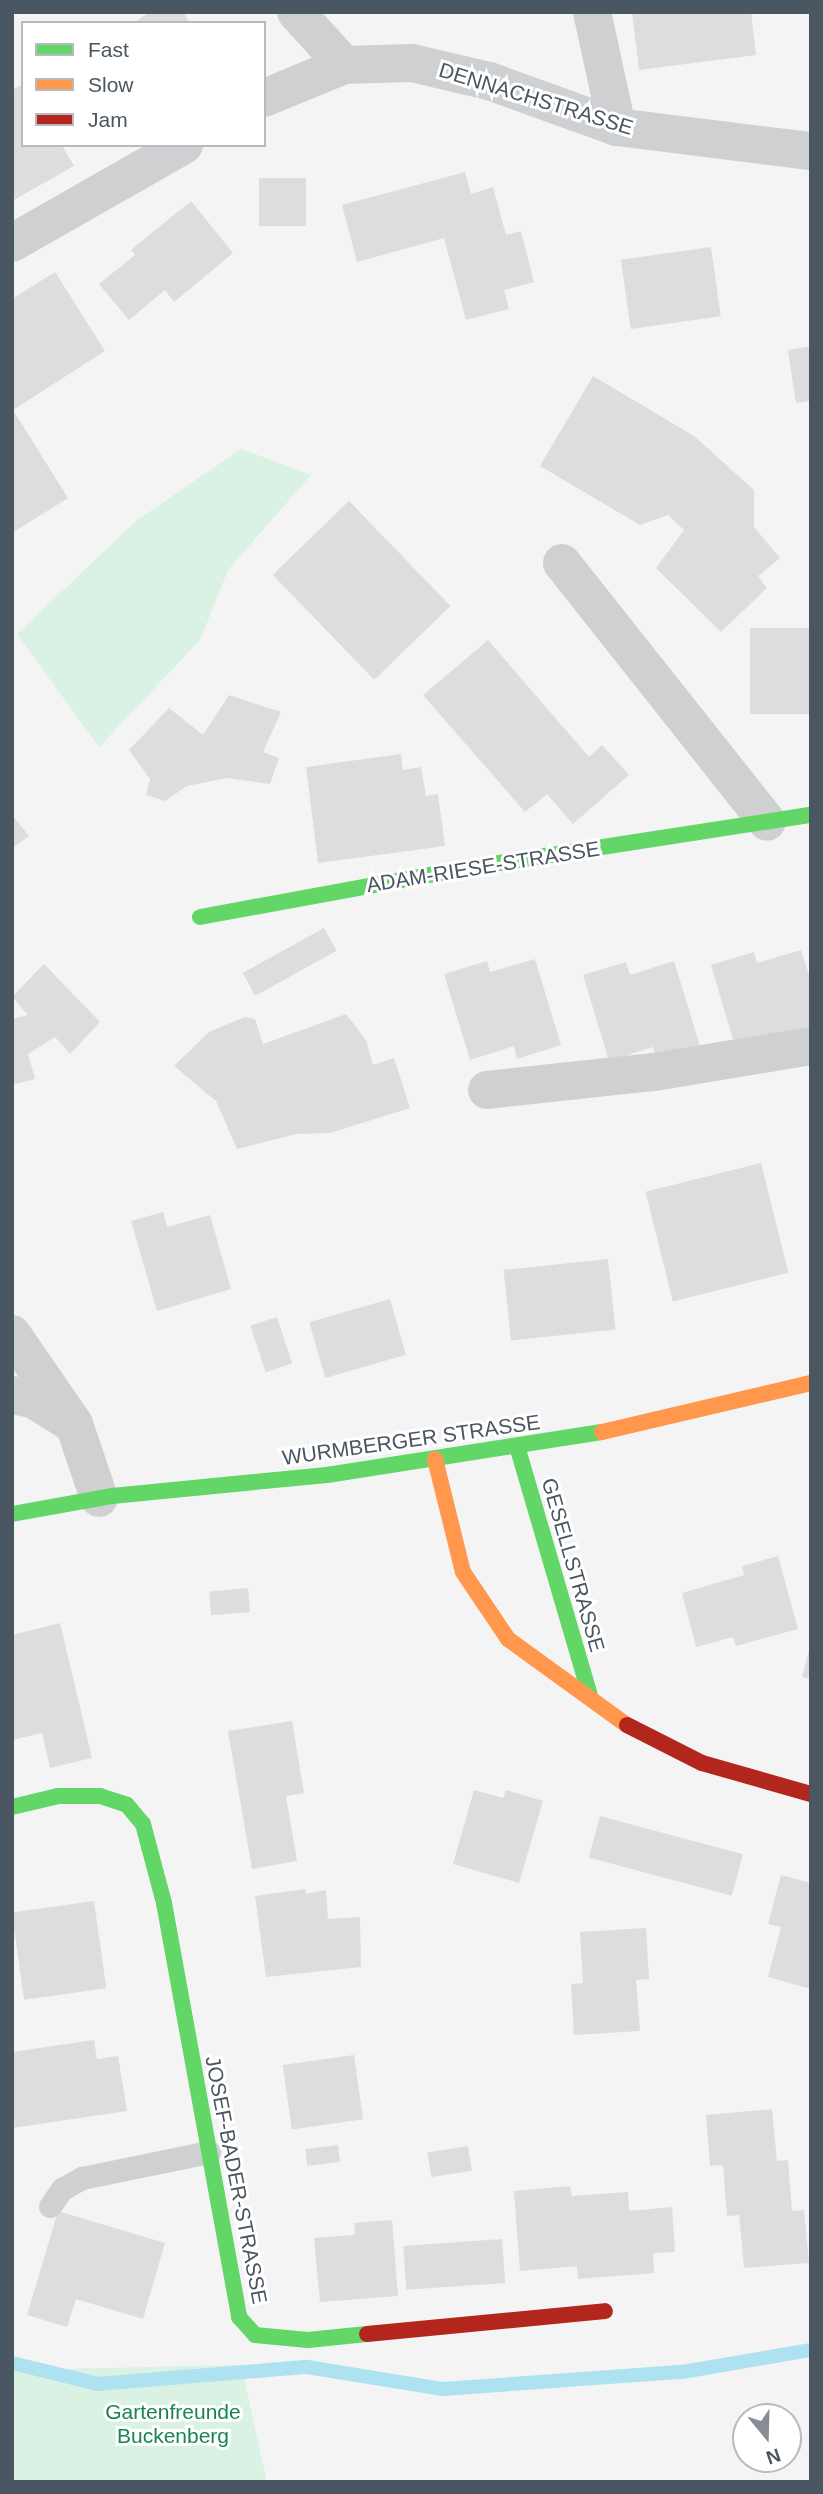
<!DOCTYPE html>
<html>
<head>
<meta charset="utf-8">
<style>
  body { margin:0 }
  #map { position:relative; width:823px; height:2494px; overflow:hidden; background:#f4f4f4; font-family:Arial,sans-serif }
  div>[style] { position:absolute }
  .green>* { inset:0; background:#d9f2e3 }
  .stream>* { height:14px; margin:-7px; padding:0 7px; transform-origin:7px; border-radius:7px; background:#aee2f0 }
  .building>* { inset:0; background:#ddddde; transform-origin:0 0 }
  .lane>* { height:23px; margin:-11.5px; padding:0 11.5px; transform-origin:11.5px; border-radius:11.5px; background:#ced0d2 }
  .street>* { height:38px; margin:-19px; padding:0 19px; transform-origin:19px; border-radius:19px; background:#ced0d2 }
  .fast>* { height:16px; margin:-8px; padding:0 8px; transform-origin:8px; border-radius:8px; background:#63d668 }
  .slow>* { height:16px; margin:-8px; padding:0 8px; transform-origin:8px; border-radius:8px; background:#ff974d }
  .jam>* { height:16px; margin:-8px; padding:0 8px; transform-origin:8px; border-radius:8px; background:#b3261e }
  span { translate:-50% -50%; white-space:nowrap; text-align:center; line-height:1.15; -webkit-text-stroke:6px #fff; paint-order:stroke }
  .street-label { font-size:21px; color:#4a5661 }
  .park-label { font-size:21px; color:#17864f }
  .frame { position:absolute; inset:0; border:14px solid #4a5661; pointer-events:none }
  .legend { position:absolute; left:21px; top:21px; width:245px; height:126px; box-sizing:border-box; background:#fff; border:2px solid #b7bbc0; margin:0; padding:9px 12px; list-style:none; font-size:21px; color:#4a5661 }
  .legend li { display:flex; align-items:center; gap:14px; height:35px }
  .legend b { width:35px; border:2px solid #b7bbc0 }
  .north { position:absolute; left:732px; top:2403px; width:70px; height:70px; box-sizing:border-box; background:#fff; border:2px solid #b7bbc0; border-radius:50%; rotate:161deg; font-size:19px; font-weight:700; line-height:28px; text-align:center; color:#4a5661 }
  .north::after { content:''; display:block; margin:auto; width:24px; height:32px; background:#868d94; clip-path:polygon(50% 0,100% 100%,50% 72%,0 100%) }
</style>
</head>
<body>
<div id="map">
  <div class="green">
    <div style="clip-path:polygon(241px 449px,311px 475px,228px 570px,200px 640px,99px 747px,17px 634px,136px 521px)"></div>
    <div style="clip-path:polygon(241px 2365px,267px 2482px,12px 2482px,12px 2370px)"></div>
  </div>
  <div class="stream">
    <div style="left:12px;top:2363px;width:89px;rotate:13.7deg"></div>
    <div style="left:98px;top:2384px;width:210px;rotate:-4.7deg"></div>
    <div style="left:307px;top:2367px;width:138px;rotate:9.2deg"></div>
    <div style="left:443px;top:2389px;width:240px;rotate:-4.1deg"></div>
    <div style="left:682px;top:2372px;width:131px;rotate:-9.7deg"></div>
  </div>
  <div class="building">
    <div style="clip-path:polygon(150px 12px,183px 12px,190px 23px,133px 23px)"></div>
    <div style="clip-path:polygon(632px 12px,751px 12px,756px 55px,639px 70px)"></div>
    <div style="clip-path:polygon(23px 84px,23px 145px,62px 145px,74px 166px,12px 201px,12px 90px)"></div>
    <div style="clip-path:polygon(465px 172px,471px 194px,493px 187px,506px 235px,521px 231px,534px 282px,504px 290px,509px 309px,466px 320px,444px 238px,357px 262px,342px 205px)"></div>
    <div style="left:259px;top:178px;width:47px;height:48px"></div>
    <div style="clip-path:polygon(191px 201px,233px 253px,174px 302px,165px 290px,129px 320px,99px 284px,135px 255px,131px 250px)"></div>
    <div style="left:711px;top:247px;width:70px;height:91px;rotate:82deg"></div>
    <div style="clip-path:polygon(55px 272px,105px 351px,13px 410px,68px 498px,12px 533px,12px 299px)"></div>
    <div style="clip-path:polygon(811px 346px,811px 401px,796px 403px,788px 350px)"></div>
    <div style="clip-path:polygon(593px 376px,694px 436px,754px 490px,754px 527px,780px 558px,758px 576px,767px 588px,721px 632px,656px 568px,684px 530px,668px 515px,640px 525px,540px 466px)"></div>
    <div style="left:349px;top:501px;width:146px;height:106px;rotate:46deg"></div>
    <div style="left:811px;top:628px;width:86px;height:61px;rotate:90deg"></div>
    <div style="clip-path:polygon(488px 640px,589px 757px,602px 745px,629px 775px,573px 824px,547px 794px,525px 812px,423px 695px)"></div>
    <div style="clip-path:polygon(229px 695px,281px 712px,263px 752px,279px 758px,270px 784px,227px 778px,187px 786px,165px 801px,146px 795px,150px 779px,129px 750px,169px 708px,203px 735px)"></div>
    <div style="clip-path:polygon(401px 754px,403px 770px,421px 767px,426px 796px,438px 794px,445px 846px,318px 863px,306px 767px)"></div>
    <div style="clip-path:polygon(12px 815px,29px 836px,12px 849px)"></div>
    <div style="left:324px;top:928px;width:26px;height:93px;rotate:61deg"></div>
    <div style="clip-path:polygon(801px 950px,811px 981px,811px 1041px,736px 1050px,711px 965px,754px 952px,757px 963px)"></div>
    <div style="clip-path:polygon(535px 959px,561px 1045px,517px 1059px,514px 1046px,470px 1060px,444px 974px,487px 961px,490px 972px)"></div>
    <div style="clip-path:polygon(674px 961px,700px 1046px,657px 1060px,653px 1047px,609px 1061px,583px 975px,626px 962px,630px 975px)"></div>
    <div style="clip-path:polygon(44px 964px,100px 1022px,70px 1054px,55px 1037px,28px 1054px,35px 1079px,12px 1085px,12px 1019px,28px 1015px,12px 997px)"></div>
    <div style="clip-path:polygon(346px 1014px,366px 1040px,373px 1065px,394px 1058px,410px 1108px,330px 1133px,296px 1134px,237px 1149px,216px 1101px,174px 1066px,209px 1032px,245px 1017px,255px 1019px,263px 1044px)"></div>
    <div style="left:761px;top:1163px;width:113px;height:119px;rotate:76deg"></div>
    <div style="clip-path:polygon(163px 1212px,167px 1227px,210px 1215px,231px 1289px,157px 1311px,131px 1221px)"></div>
    <div style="left:608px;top:1259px;width:71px;height:105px;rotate:84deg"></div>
    <div style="left:390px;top:1299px;width:58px;height:84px;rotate:74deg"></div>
    <div style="left:277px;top:1317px;width:49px;height:28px;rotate:72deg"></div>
    <div style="clip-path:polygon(778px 1556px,798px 1629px,736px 1646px,733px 1637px,696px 1647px,682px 1593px,744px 1575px,742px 1566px)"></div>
    <div style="left:248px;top:1588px;width:24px;height:39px;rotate:85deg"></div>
    <div style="clip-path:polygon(60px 1623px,92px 1758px,50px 1768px,42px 1733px,12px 1740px,12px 1635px)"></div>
    <div style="clip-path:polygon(810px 1647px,811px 1647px,811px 1679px,802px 1677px)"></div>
    <div style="clip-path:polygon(292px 1721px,304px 1793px,286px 1796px,297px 1861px,252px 1869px,228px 1731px)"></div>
    <div style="clip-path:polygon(474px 1790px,503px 1798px,506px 1790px,543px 1801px,519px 1883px,453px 1864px)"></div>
    <div style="left:600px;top:1816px;width:148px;height:43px;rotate:15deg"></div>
    <div style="clip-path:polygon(781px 1875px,811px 1883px,811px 1989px,768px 1977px,781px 1927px,768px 1924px)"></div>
    <div style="clip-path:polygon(305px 1889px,306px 1894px,326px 1890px,328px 1919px,360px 1917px,361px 1967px,266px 1977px,255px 1896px)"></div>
    <div style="left:94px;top:1901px;width:88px;height:83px;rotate:82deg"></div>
    <div style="clip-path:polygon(646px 1928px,649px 1979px,636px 1980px,640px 2031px,574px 2035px,571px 1984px,583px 1983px,580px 1932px)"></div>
    <div style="clip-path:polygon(94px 2040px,97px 2059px,118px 2056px,127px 2111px,12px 2128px,12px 2052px)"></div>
    <div style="left:354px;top:2055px;width:65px;height:72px;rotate:82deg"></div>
    <div style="clip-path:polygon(772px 2109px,777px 2161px,788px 2160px,792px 2211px,804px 2210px,809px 2263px,744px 2268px,739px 2215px,727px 2216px,723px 2165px,710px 2166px,706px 2115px)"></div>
    <div style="left:338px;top:2145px;width:17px;height:33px;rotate:83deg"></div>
    <div style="left:468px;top:2146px;width:25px;height:41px;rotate:81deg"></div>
    <div style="clip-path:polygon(570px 2186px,572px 2196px,628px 2192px,629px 2211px,672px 2207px,675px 2252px,653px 2253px,654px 2273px,578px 2279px,577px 2266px,520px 2271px,514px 2191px)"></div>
    <div style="clip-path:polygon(58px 2211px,165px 2243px,143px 2319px,76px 2299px,67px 2327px,27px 2315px)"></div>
    <div style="clip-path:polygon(392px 2220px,398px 2296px,320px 2302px,314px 2238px,355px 2235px,354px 2223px)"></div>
    <div style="left:502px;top:2239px;width:44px;height:99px;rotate:86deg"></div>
  </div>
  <div class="lane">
    <div style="left:50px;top:2206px;width:21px;rotate:-55deg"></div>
    <div style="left:62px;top:2189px;width:23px;rotate:-29deg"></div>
    <div style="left:82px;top:2178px;width:130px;rotate:-11.6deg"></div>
  </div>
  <div class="street">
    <div style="left:296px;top:12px;width:72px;rotate:47.8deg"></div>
    <div style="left:592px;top:12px;width:118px;rotate:77.7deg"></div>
    <div style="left:264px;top:98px;width:87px;rotate:-22.4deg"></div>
    <div style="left:344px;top:65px;width:68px;rotate:-1.7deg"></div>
    <div style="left:412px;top:63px;width:79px;rotate:13.2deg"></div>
    <div style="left:489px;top:81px;width:136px;rotate:19.8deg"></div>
    <div style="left:617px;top:127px;width:195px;rotate:7.1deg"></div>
    <div style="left:12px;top:243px;width:198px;rotate:-29.7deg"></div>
    <div style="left:562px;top:563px;width:330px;rotate:51.6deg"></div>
    <div style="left:487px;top:1090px;width:168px;rotate:-6.2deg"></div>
    <div style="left:654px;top:1072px;width:159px;rotate:-9.4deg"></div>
    <div style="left:12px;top:1334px;width:109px;rotate:55.4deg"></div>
    <div style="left:74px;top:1424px;width:78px;rotate:71.3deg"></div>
    <div style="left:12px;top:1395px;width:21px;rotate:11deg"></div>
    <div style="left:33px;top:1399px;width:44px;rotate:31.9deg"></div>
  </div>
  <div class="fast">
    <div style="left:200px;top:917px;width:271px;rotate:-10.4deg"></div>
    <div style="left:467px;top:868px;width:348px;rotate:-8.8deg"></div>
    <div style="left:517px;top:1446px;width:259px;rotate:73.7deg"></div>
    <div style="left:12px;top:1514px;width:102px;rotate:-10.2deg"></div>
    <div style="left:112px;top:1496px;width:216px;rotate:-5.6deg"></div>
    <div style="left:327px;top:1475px;width:278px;rotate:-8.9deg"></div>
    <div style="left:12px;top:1807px;width:47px;rotate:-13.4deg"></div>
    <div style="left:58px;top:1796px;width:42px"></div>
    <div style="left:100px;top:1796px;width:28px;rotate:18deg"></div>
    <div style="left:127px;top:1805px;width:25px;rotate:50deg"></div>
    <div style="left:143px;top:1824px;width:82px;rotate:75.1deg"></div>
    <div style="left:164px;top:1903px;width:421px;rotate:79.7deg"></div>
    <div style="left:239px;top:2317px;width:24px;rotate:48deg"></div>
    <div style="left:255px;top:2335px;width:53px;rotate:5.4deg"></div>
    <div style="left:308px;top:2340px;width:59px;rotate:-5.8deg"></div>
  </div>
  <div class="slow">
    <div style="left:602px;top:1432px;width:215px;rotate:-13.2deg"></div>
    <div style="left:435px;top:1459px;width:116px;rotate:76.1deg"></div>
    <div style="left:463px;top:1572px;width:81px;rotate:56.1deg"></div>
    <div style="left:508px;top:1639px;width:147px;rotate:35.9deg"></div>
  </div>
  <div class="jam">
    <div style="left:627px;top:1725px;width:84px;rotate:26.9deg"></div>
    <div style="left:702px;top:1763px;width:113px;rotate:15.9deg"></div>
    <div style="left:367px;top:2334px;width:239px;rotate:-5.5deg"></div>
  </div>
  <div class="street-label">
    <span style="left:536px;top:99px;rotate:17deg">DENNACHSTRASSE</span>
    <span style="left:483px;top:867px;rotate:-9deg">ADAM-RIESE-STRASSE</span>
    <span style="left:411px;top:1440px;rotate:-8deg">WURMBERGER STRASSE</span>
    <span style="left:573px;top:1565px;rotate:74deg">GESELLSTRASSE</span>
    <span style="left:236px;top:2180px;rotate:79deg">JOSEF-BADER-STRASSE</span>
  </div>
  <div class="park-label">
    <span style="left:173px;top:2424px">Gartenfreunde<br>Buckenberg</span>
  </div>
  <div class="frame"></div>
  <ul class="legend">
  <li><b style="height:9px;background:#63d668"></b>Fast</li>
  <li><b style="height:9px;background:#ff974d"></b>Slow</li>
  <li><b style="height:9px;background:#b3261e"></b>Jam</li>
  </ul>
  <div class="north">N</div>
</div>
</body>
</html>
